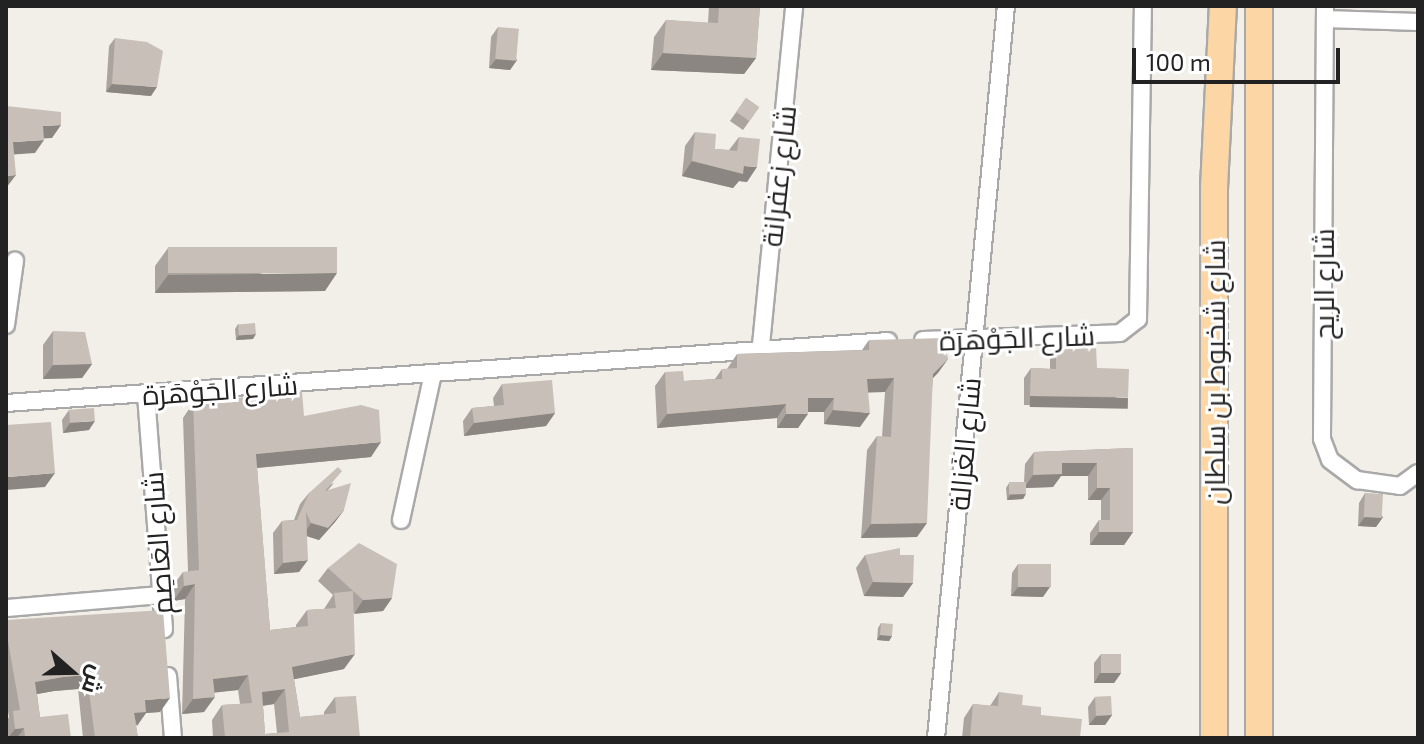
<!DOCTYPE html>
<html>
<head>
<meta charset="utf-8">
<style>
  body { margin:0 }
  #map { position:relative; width:1424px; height:744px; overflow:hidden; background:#f2efe9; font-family:"Exo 2",Cairo,sans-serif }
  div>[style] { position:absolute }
  .roads { filter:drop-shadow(2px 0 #a9a9a9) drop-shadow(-2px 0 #a9a9a9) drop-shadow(0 2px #a9a9a9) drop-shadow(0 -2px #a9a9a9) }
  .street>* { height:16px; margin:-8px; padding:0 8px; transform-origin:8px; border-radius:8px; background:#fff }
  .primary>* { height:26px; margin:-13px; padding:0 13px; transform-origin:13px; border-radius:13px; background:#fcd6a4 }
  .wall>* { inset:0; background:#aba49e; transform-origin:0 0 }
  .shaded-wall>* { inset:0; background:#8b8681; transform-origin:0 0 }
  .building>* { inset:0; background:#c7bfb8; transform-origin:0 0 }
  span { translate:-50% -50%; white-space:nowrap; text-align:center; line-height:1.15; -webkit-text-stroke:6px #fff; paint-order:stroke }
  .street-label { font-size:28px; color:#222 }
  .frame { position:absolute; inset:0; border:8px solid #222; pointer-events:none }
  .north { position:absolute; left:32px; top:632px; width:80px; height:80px; -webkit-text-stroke:6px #fff; paint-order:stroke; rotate:110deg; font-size:22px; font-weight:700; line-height:32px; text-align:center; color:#222 }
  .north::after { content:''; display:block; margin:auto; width:28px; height:36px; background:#222; clip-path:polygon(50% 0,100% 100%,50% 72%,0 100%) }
  .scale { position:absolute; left:1132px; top:48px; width:208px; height:36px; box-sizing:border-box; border:4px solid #222; border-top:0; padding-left:10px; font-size:24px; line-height:28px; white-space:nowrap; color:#222; -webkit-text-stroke:6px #fff; paint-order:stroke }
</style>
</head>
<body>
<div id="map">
  <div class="roads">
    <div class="street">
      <div style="left:1325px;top:6px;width:433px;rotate:90.4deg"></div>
      <div style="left:1322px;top:439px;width:22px;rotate:69deg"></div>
      <div style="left:1330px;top:460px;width:34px;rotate:37deg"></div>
      <div style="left:1357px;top:480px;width:43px;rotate:7.9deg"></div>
      <div style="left:1400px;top:486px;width:22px;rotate:-36deg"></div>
      <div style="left:1325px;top:19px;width:93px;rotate:1.8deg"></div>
      <div style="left:6px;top:325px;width:65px;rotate:-82deg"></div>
      <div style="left:923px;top:340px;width:197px;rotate:-2deg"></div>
      <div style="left:1120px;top:333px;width:23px;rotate:-38deg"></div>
      <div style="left:1138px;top:319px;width:313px;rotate:-89.1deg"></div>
      <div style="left:761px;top:345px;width:341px;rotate:-84.4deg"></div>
      <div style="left:146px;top:395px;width:235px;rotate:85.6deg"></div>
      <div style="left:6px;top:403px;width:884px;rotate:-4.02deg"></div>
      <div style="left:401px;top:520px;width:150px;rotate:-77.7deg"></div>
      <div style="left:6px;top:608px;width:156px;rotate:-4.8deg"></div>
      <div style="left:168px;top:676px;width:62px;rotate:85.4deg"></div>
      <div style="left:936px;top:738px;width:735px;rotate:-84.54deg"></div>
    </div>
    <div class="primary">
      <div style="left:1259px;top:6px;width:732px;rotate:90deg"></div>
      <div style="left:1214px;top:738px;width:550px;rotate:-90deg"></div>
      <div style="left:1214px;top:188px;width:182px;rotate:-87.2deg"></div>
    </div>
  </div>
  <div class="wall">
    <div style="clip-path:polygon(709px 6px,760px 6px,756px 58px,744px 74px,651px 70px,654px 37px,666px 20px,708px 23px)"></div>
    <div style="clip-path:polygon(498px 27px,517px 60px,510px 70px,489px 68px,491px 37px)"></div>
    <div style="clip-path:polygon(115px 38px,151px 96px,106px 92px,109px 46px)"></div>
    <div style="left:746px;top:98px;width:16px;height:28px;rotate:35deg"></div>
    <div style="clip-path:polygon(695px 132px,715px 149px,729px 150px,739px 137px,747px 182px,739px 181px,733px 188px,682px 176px,685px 146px)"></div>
    <div style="clip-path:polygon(168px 248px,325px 291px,155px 293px,155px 266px)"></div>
    <div style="clip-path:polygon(238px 324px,253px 339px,236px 340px,235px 329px)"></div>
    <div style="clip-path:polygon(53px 331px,92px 364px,82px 378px,43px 379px,43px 345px)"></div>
    <div style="clip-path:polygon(869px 340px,948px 359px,933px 378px,917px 537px,861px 538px,867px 450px,877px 436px,882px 437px,885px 392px,868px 392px,860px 427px,824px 424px,824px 412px,808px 412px,798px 428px,777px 428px,777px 418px,657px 428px,655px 386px,665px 372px,684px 381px,715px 379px,722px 369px,727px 369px,737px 354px,862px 350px)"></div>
    <div style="clip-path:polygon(1056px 346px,1097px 368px,1122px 406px,1024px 405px,1024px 378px,1031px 368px,1050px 369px,1050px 355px)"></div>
    <div style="clip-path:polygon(502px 384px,555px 413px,546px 426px,464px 436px,463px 421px,472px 408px,494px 406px,493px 398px)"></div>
    <div style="clip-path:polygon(evenodd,193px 403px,304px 416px,371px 457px,257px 468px,270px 630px,296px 627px,296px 625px,307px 610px,324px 609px,333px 595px,318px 581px,328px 568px,392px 598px,383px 611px,353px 613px,344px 669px,294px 679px,300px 717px,324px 715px,324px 712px,335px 697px,360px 738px,213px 738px,212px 720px,222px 705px,240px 704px,238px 690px,214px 692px,204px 712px,182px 714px,185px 599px,173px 601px,172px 587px,183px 572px,188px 572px,183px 418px,193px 403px,274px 704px,277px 733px,265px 734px,263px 706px,274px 704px)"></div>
    <div style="clip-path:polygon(69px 410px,89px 430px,63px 433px,62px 420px)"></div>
    <div style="clip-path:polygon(1133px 448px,1133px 532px,1124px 545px,1090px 545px,1090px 533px,1099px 520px,1101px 520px,1101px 500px,1088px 500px,1088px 476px,1061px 476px,1053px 487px,1026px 488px,1023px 499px,1007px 500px,1006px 488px,1009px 483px,1024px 482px,1025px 464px,1034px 452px)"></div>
    <div style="clip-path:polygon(334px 483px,328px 490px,344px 510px,335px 522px,319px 540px,307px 536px,299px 572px,274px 574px,273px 533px,282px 521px,294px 520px,300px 504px,309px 493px)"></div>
    <div style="clip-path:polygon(1365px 493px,1383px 517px,1376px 527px,1358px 526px,1359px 503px)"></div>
    <div style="clip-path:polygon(865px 555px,900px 555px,913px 583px,903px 597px,864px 596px,856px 568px)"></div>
    <div style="clip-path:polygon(1018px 564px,1043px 597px,1011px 596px,1012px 573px)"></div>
    <div style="clip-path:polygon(6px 620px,160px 712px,146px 713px,136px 726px,138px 738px,83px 738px,78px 689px,54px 691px,37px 694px,40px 717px,71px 738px,6px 738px,6px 721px,9px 717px,6px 701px)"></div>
    <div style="clip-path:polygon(881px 623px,892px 636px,889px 641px,877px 640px,878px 628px)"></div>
    <div style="clip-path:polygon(1101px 654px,1121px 673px,1114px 683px,1094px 683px,1094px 663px)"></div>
    <div style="clip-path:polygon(999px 692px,1041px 715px,1080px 738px,962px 738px,964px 718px,973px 704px,990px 706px)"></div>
    <div style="clip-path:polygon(1095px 697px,1112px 715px,1105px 725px,1089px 725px,1088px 707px)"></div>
  </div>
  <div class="shaded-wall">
    <div style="clip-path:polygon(663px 53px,756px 58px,744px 74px,651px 70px)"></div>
    <div style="clip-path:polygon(496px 59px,517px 60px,510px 70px,489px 68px)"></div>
    <div style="clip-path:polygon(112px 84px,157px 87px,151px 96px,106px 92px)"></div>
    <div style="clip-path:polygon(61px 125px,52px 138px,34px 139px,43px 126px)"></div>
    <div style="clip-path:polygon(44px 140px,35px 153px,6px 155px,13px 142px)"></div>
    <div style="clip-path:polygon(692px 161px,744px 166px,757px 167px,747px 182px,739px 181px,733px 188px,682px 176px)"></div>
    <div style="clip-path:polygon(16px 175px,6px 188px,6px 176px)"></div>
    <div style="clip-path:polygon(337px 273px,325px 291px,155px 293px,168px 275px)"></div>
    <div style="clip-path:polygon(256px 334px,253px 339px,236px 340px,239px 335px)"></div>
    <div style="clip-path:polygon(948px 359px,938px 373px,923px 388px,933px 374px)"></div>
    <div style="clip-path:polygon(92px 364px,82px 378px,43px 379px,53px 365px)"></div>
    <div style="clip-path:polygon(894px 378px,885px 392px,857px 393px,867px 379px)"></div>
    <div style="left:1030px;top:396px;width:98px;height:11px;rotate:1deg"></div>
    <div style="clip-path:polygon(808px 398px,834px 398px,824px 412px,798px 412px)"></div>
    <div style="clip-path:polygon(786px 404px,777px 418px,657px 428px,667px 414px)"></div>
    <div style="clip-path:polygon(833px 410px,870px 413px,860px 427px,824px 424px)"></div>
    <div style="clip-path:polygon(555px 413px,546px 426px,464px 436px,474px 423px)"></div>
    <div style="clip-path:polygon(786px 414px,808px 414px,798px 428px,777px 428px)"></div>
    <div style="clip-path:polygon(95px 421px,89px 430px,63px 433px,70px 423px)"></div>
    <div style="clip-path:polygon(381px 442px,371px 457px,245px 469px,256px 454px)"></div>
    <div style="clip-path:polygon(1062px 463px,1097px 463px,1088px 476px,1061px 476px,1053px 487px,1024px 488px,1033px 475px)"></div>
    <div style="clip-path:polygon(55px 473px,45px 487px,6px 490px,6px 480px,8px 477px)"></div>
    <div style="clip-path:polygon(1097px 488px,1110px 488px,1101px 500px,1088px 500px)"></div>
    <div style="clip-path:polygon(1026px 494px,1023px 499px,1007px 500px,1010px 495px)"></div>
    <div style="clip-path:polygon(344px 510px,335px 522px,319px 540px,303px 535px,311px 523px)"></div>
    <div style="clip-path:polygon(1365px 517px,1383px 517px,1376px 527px,1358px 526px)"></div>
    <div style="clip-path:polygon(927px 523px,917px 537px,861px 538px,871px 524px)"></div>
    <div style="clip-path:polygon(1099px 532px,1133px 532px,1124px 545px,1090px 545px)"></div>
    <div style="clip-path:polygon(308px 560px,299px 572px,274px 574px,283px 563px)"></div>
    <div style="clip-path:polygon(873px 582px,913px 583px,903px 597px,864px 596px)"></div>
    <div style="clip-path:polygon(195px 584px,185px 599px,173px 601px,184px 586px)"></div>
    <div style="clip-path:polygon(1018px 587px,1050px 587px,1043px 597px,1011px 596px)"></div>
    <div style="clip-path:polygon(392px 598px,383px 611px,354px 614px,363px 600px)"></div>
    <div style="clip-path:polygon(880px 635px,892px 636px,889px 641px,877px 640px)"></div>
    <div style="clip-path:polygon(355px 654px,344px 669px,281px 682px,292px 667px)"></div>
    <div style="clip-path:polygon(1100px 673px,1121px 673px,1114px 683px,1094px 683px)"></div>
    <div style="clip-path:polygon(87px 675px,78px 689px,54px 691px,26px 696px,35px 682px,63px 677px)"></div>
    <div style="clip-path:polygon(248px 675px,238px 690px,203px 694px,213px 679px)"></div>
    <div style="clip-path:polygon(285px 689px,274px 704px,252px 707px,262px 692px)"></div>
    <div style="clip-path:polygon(215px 697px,204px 712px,182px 714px,193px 699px)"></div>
    <div style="clip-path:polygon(170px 698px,160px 712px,146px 713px,137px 726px,134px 713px,145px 700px)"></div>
    <div style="clip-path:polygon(1112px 715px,1105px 725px,1089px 725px,1096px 716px)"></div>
    <div style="clip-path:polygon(24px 728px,17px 738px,8px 738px,15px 729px)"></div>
  </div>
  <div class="building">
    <div style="clip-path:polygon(719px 6px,760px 6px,756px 58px,663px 53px,666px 20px,718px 23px)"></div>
    <div style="left:498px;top:27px;width:21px;height:32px;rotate:5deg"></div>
    <div style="clip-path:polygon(115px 38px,147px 42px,163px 51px,157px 87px,112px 84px)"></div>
    <div style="left:746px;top:98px;width:16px;height:17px;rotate:35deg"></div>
    <div style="clip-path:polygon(6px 106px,61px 112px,61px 125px,43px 126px,44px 140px,13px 142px,16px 175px,6px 176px,6px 133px,8px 133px)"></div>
    <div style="clip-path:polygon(695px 132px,716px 134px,715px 149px,737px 151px,739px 137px,760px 139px,757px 167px,744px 166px,743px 174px,692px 161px)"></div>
    <div style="left:337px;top:247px;width:26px;height:169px;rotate:90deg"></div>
    <div style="left:255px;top:323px;width:11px;height:17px;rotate:85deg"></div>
    <div style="clip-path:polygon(53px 331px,85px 332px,92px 364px,53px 365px)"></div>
    <div style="clip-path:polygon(944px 338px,948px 359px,933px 374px,927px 523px,871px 524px,877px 436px,891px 437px,894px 378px,867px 379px,870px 413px,833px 410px,834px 398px,808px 398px,808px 414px,786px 414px,786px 404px,667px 414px,665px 372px,683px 371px,684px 381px,722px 379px,722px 369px,737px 368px,737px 354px,869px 350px,869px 340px)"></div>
    <div style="clip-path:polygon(1056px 346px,1096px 346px,1097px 368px,1129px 369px,1128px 397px,1030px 396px,1031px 368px,1056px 369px)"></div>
    <div style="clip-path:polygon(552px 380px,555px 413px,474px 423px,472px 408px,504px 405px,502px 384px)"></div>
    <div style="clip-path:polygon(evenodd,302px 391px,304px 416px,361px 405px,379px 410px,381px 442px,256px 454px,270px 630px,308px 626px,307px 610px,336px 608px,334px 593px,353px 591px,355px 654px,292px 667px,300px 717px,336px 713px,335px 697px,356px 696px,360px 738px,225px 738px,222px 705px,252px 703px,248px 675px,213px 679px,215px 697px,193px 699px,195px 584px,184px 586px,183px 572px,199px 570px,193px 403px,302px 391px,285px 689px,289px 732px,265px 734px,262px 692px,285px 689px)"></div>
    <div style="left:94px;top:408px;width:13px;height:25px;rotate:86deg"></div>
    <div style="clip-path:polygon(51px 422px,55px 473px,8px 477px,6px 451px,6px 425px)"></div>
    <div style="clip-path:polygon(1133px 448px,1133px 532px,1099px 532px,1099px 520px,1110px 520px,1110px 488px,1097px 488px,1097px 463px,1062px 463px,1062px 474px,1033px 475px,1034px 452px)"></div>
    <div style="clip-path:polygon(338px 467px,342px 471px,325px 491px,351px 483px,344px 510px,328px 528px,311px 523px,306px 512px,308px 560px,283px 563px,282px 521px,297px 520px,309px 493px)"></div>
    <div style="left:1026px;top:482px;width:12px;height:17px;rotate:90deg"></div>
    <div style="left:1365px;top:493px;width:18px;height:24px;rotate:3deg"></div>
    <div style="clip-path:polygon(359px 543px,397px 564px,392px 598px,363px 600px,328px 568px)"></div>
    <div style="clip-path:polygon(900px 548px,900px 555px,914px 555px,913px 583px,873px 582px,865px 555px)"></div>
    <div style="left:1018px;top:564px;width:33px;height:23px"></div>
    <div style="clip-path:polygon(163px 610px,170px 698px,145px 700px,146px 712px,134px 713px,138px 738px,95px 738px,87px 675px,63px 677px,35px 682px,40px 717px,68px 714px,71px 738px,25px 738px,24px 728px,15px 729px,13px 711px,20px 710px,6px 629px,6px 620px)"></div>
    <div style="left:881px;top:623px;width:12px;height:12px;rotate:5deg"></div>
    <div style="left:1101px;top:654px;width:20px;height:19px"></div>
    <div style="clip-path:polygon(999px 692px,1023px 695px,1022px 705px,1041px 707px,1041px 715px,1082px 719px,1080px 738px,970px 738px,973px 704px,998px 706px)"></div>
    <div style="left:1111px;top:696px;width:19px;height:16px;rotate:87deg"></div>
  </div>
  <div class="street-label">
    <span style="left:778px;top:176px;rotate:-84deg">شارع زعفرانة</span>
    <span style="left:1323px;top:284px;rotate:-90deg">شارع الريح</span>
    <span style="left:1017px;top:337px;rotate:-2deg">شارع الجَوْهَرَة</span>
    <span style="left:1214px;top:372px;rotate:-90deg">شارع شخبوط بن سلطان</span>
    <span style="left:220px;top:389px;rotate:-4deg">شارع الجَوْهَرَة</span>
    <span style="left:964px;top:444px;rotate:-85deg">شارع الغَزالة</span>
    <span style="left:157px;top:543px;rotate:-94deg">شارع العَاصِم</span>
  </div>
  <div class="frame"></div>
  <div class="north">ش</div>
  <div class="scale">100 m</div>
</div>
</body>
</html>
